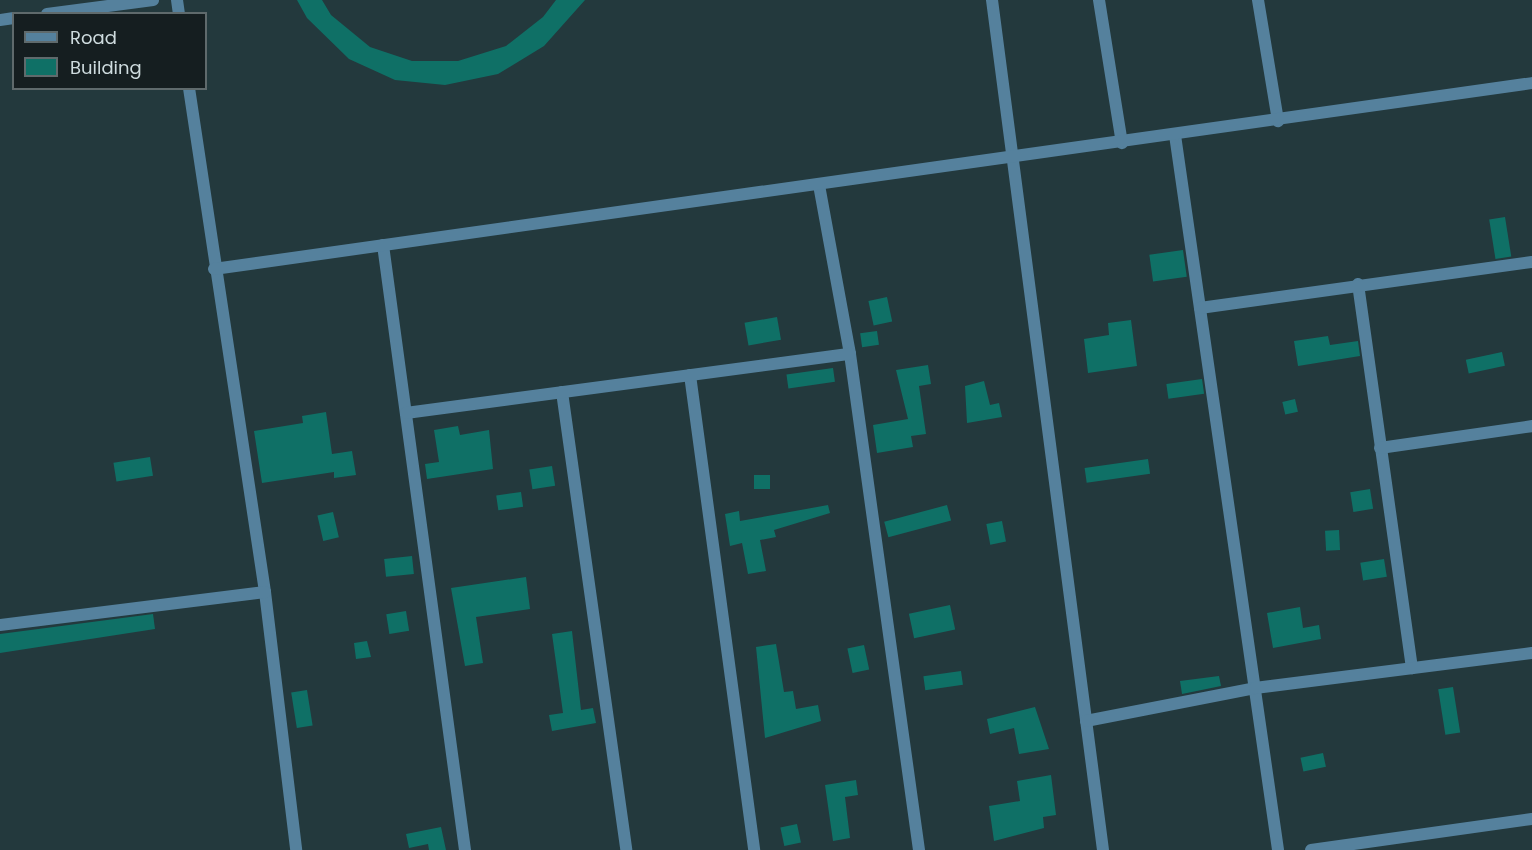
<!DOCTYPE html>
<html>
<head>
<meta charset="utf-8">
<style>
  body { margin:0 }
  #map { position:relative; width:1532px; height:850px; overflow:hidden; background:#23393d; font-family:Poppins,sans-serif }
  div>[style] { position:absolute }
  .building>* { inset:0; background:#0f7066; transform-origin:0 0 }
  .minor>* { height:12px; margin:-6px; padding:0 6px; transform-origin:6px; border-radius:6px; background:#55819d }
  span { translate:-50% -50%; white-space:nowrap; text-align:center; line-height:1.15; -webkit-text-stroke:5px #151e20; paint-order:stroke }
  .legend { position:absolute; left:12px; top:12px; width:195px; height:78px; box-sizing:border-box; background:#151e20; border:2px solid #5f6a6c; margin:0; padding:8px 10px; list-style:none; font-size:18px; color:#cedbde }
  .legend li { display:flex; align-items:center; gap:12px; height:30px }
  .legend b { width:30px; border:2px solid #5f6a6c }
</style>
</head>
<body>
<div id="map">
  <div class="building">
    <div style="clip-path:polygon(297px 0,322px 0,331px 15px,370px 47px,412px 61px,458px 61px,506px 46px,543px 17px,556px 0,585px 0,544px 46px,498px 74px,445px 85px,395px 80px,349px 59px,307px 18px)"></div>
    <div style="left:1505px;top:217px;width:40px;height:16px;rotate:81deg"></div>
    <div style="left:1183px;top:250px;width:27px;height:34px;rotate:82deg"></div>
    <div style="left:887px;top:297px;width:25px;height:19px;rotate:78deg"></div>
    <div style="left:777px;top:317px;width:23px;height:33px;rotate:80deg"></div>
    <div style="clip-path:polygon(1131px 320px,1137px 366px,1088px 373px,1084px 339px,1109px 335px,1108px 323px)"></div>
    <div style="left:877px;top:331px;width:14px;height:17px;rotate:82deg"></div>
    <div style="clip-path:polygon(1328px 336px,1330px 345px,1358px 341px,1360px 356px,1298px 366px,1294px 341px)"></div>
    <div style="left:1502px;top:352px;width:14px;height:37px;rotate:78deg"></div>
    <div style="clip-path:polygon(928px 365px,931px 384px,919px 386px,926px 434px,911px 436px,913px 447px,877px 453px,873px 425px,908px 419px,896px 370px)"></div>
    <div style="left:833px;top:368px;width:14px;height:47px;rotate:82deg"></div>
    <div style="left:1202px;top:379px;width:15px;height:36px;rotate:82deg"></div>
    <div style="clip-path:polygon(984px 381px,990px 405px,999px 403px,1002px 417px,967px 423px,965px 386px)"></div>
    <div style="left:1295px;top:399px;width:13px;height:13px;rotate:77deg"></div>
    <div style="clip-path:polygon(326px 412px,332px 454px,352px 451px,356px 475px,334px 478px,334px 472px,262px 483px,254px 431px,303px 423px,302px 416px)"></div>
    <div style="clip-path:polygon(458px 426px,460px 435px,489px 430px,493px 469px,427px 479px,425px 464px,439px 462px,434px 430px)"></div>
    <div style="left:150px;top:457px;width:19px;height:37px;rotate:81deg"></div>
    <div style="left:1148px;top:459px;width:15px;height:64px;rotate:82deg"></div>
    <div style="left:552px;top:466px;width:20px;height:23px;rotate:81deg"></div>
    <div style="left:754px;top:475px;width:16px;height:14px"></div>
    <div style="left:1370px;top:489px;width:20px;height:20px;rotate:81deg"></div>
    <div style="left:521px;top:492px;width:15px;height:25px;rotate:82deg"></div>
    <div style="clip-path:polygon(828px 505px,830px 513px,774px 530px,776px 537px,760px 540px,766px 571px,748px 574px,742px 543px,730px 546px,725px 514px,739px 511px,740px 521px)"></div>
    <div style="left:947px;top:505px;width:16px;height:65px;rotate:75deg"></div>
    <div style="left:333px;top:512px;width:26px;height:16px;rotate:77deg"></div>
    <div style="left:1002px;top:521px;width:21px;height:16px;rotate:79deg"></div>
    <div style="left:1339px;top:530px;width:20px;height:14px;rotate:87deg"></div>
    <div style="left:412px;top:556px;width:18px;height:28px;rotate:84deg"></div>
    <div style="left:1384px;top:559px;width:18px;height:24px;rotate:81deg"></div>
    <div style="clip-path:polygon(526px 577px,530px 609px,476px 617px,483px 663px,465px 666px,451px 588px)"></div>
    <div style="left:950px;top:605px;width:25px;height:42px;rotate:78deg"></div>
    <div style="clip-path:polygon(1300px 607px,1303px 628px,1319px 625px,1321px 639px,1273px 648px,1267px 613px)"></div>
    <div style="left:406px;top:611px;width:20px;height:20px;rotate:81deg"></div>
    <div style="clip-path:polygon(153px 614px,155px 629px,0 653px,0 634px)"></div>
    <div style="clip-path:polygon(572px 631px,581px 710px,593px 708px,596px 723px,552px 731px,549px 715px,563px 713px,552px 634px)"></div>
    <div style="clip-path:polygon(367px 641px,371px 657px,356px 659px,354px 643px)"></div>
    <div style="clip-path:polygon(776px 644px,784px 692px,793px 691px,796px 709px,818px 705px,821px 721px,765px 738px,756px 647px)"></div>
    <div style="left:864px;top:645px;width:25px;height:17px;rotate:78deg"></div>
    <div style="left:961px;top:671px;width:14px;height:38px;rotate:82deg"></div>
    <div style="clip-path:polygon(1219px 676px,1221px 686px,1182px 694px,1180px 681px)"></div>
    <div style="left:1453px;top:687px;width:46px;height:15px;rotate:81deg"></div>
    <div style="left:307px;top:690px;width:36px;height:16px;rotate:81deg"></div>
    <div style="clip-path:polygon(1035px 707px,1049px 749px,1019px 754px,1014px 728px,990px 734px,987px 719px)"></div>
    <div style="left:1323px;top:753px;width:14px;height:23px;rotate:78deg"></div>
    <div style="clip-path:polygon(1051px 775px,1056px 815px,1043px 817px,1044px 828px,994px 841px,989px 806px,1020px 801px,1017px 781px)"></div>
    <div style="clip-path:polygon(856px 780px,858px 795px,845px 797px,850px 838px,833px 841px,825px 785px)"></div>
    <div style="left:797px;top:824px;width:19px;height:17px;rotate:78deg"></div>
    <div style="clip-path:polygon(441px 827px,446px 850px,429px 850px,428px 844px,409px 848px,406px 834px)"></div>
  </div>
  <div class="minor">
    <div style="left:177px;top:0;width:14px;rotate:82deg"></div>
    <div style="left:992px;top:0;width:857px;rotate:82.56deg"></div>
    <div style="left:1099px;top:0;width:145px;rotate:80.9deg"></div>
    <div style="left:1258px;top:0;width:123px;rotate:80.6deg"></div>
    <div style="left:47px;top:14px;width:107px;rotate:-7.5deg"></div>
    <div style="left:0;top:20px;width:14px;rotate:-8deg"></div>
    <div style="left:189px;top:88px;width:510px;rotate:81.42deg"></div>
    <div style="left:265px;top:592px;width:260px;rotate:83.1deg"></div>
    <div style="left:1175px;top:135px;width:722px;rotate:81.8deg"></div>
    <div style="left:819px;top:185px;width:172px;rotate:79.6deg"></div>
    <div style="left:850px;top:354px;width:501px;rotate:82.08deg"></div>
    <div style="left:383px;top:245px;width:611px;rotate:82.28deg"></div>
    <div style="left:214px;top:269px;width:1331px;rotate:-8.03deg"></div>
    <div style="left:1358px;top:284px;width:388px;rotate:82deg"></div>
    <div style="left:1200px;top:308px;width:335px;rotate:-7.9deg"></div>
    <div style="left:690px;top:375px;width:479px;rotate:82.3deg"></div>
    <div style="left:562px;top:392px;width:462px;rotate:82deg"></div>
    <div style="left:406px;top:413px;width:448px;rotate:-7.6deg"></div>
    <div style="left:1380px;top:448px;width:154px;rotate:-8.2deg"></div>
    <div style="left:0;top:625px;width:267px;rotate:-7.1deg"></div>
    <div style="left:1086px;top:721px;width:172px;rotate:-11deg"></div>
    <div style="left:1255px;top:688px;width:279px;rotate:-7.2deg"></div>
    <div style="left:1311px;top:850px;width:223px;rotate:-8deg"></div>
  </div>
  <ul class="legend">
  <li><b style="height:8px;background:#55819d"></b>Road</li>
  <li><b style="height:16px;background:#0f7066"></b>Building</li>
  </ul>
</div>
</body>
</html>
